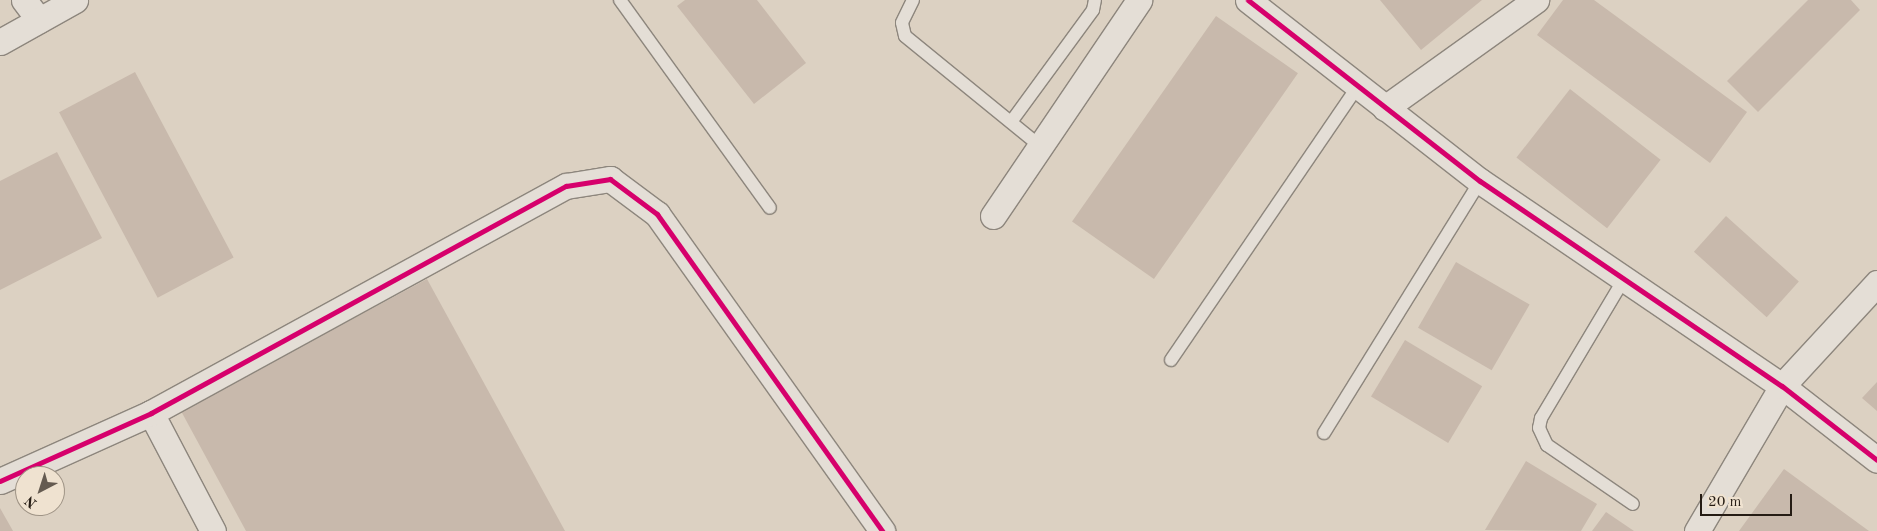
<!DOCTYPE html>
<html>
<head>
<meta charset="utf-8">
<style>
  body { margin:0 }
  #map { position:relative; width:1877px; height:531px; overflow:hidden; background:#dcd1c2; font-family:"Old Standard TT",serif }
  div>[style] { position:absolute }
  .building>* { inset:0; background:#c8b9ac; transform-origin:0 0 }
  .roads { filter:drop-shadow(1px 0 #8d867d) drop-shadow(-1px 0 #8d867d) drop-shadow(0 1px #8d867d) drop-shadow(0 -1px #8d867d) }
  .service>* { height:12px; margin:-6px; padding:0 6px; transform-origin:6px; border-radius:6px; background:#e4ded6 }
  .minor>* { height:25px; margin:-12.5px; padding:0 12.5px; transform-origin:12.5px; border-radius:12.5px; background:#e4ded6 }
  .cycleway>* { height:5px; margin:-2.5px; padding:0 2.5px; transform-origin:2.5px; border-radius:2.5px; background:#d6006c }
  span { translate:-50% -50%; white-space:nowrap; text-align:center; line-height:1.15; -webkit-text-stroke:5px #efe2d0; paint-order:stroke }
  .north { position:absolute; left:15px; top:466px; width:50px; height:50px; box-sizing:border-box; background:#efe2d0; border:1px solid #9e9385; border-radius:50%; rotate:220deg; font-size:14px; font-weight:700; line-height:20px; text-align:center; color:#251c14 }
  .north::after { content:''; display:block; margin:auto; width:18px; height:22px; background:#655b51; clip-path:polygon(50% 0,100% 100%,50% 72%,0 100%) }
  .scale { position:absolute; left:1700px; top:494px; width:92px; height:22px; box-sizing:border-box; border:2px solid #251c14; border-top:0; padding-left:6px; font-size:15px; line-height:18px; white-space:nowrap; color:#251c14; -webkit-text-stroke:4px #efe2d0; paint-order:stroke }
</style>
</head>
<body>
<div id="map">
  <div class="building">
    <div style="clip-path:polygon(685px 0,757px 0,806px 63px,754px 104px,677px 6px)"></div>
    <div style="clip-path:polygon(1380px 0,1482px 0,1421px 50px)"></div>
    <div style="clip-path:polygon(1563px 0,1594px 0,1747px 112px,1710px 163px,1537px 35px)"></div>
    <div style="clip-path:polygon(1808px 0,1851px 0,1860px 10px,1758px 112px,1727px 81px)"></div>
    <div style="left:1216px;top:16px;width:100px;height:251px;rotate:35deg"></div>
    <div style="left:135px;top:72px;width:210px;height:86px;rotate:62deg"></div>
    <div style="left:1570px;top:89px;width:115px;height:87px;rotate:38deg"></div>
    <div style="clip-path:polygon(57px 152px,102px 238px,0 290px,0 181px)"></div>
    <div style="left:1726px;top:216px;width:98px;height:48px;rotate:42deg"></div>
    <div style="left:1456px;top:262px;width:85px;height:76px;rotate:30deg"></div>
    <div style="clip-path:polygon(427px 279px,565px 531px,246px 531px,181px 411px)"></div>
    <div style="left:1405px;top:340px;width:90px;height:66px;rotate:31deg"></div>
    <div style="clip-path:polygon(1877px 382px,1877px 411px,1862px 398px)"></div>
    <div style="clip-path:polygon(1526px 461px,1597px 504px,1581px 531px,1485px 530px)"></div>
    <div style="clip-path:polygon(1784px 469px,1869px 531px,1739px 531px)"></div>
    <div style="clip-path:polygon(0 508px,13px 531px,0 531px)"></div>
    <div style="clip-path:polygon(1606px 512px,1634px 531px,1592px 531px)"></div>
  </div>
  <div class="roads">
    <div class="service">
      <div style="left:620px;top:0;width:256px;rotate:54.2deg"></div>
      <div style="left:913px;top:0;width:25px;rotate:116deg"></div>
      <div style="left:902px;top:23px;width:13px;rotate:77deg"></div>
      <div style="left:905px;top:36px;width:174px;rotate:39.2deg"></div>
      <div style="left:1011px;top:122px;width:139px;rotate:-53.8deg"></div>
      <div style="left:1093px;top:10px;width:10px;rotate:-79deg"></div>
      <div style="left:1624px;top:279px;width:162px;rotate:120.8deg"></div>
      <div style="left:1541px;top:418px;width:10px;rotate:101deg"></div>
      <div style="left:1539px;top:428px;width:19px;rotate:65deg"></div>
      <div style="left:1547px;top:445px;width:104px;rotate:34.5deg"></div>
      <div style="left:1171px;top:360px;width:332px;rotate:-55.7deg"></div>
      <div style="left:1324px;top:433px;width:296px;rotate:-58.2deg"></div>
    </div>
    <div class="minor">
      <div style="left:24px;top:0;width:25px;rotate:53deg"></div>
      <div style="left:1248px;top:0;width:294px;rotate:38deg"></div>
      <div style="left:1480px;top:181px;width:365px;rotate:34.2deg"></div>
      <div style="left:1782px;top:386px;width:120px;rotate:37.9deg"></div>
      <div style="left:0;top:42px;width:86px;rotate:-29.2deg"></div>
      <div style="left:1385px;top:108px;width:186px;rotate:-35.6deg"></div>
      <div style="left:993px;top:216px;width:261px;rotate:-55.9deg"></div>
      <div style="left:151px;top:413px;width:133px;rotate:62.3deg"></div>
      <div style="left:0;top:481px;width:166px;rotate:-24.2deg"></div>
      <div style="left:151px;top:413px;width:473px;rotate:-28.7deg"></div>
      <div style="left:566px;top:186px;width:45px;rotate:-9deg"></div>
      <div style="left:610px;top:179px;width:59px;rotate:36.7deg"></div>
      <div style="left:657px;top:214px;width:389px;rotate:54.6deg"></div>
      <div style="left:1697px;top:531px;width:168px;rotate:-59.6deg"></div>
      <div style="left:1782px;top:386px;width:140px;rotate:-47.3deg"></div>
    </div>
  </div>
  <div class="cycleway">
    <div style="left:1248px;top:0;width:294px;rotate:38deg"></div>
    <div style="left:1480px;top:181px;width:365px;rotate:34.2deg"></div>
    <div style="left:1782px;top:386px;width:120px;rotate:37.9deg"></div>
    <div style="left:0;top:481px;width:166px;rotate:-24.2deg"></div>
    <div style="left:151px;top:413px;width:473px;rotate:-28.7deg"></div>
    <div style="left:566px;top:186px;width:45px;rotate:-9deg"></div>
    <div style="left:610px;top:179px;width:59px;rotate:36.7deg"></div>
    <div style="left:657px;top:214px;width:389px;rotate:54.6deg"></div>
  </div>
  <div class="north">N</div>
  <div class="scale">20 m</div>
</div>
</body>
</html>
